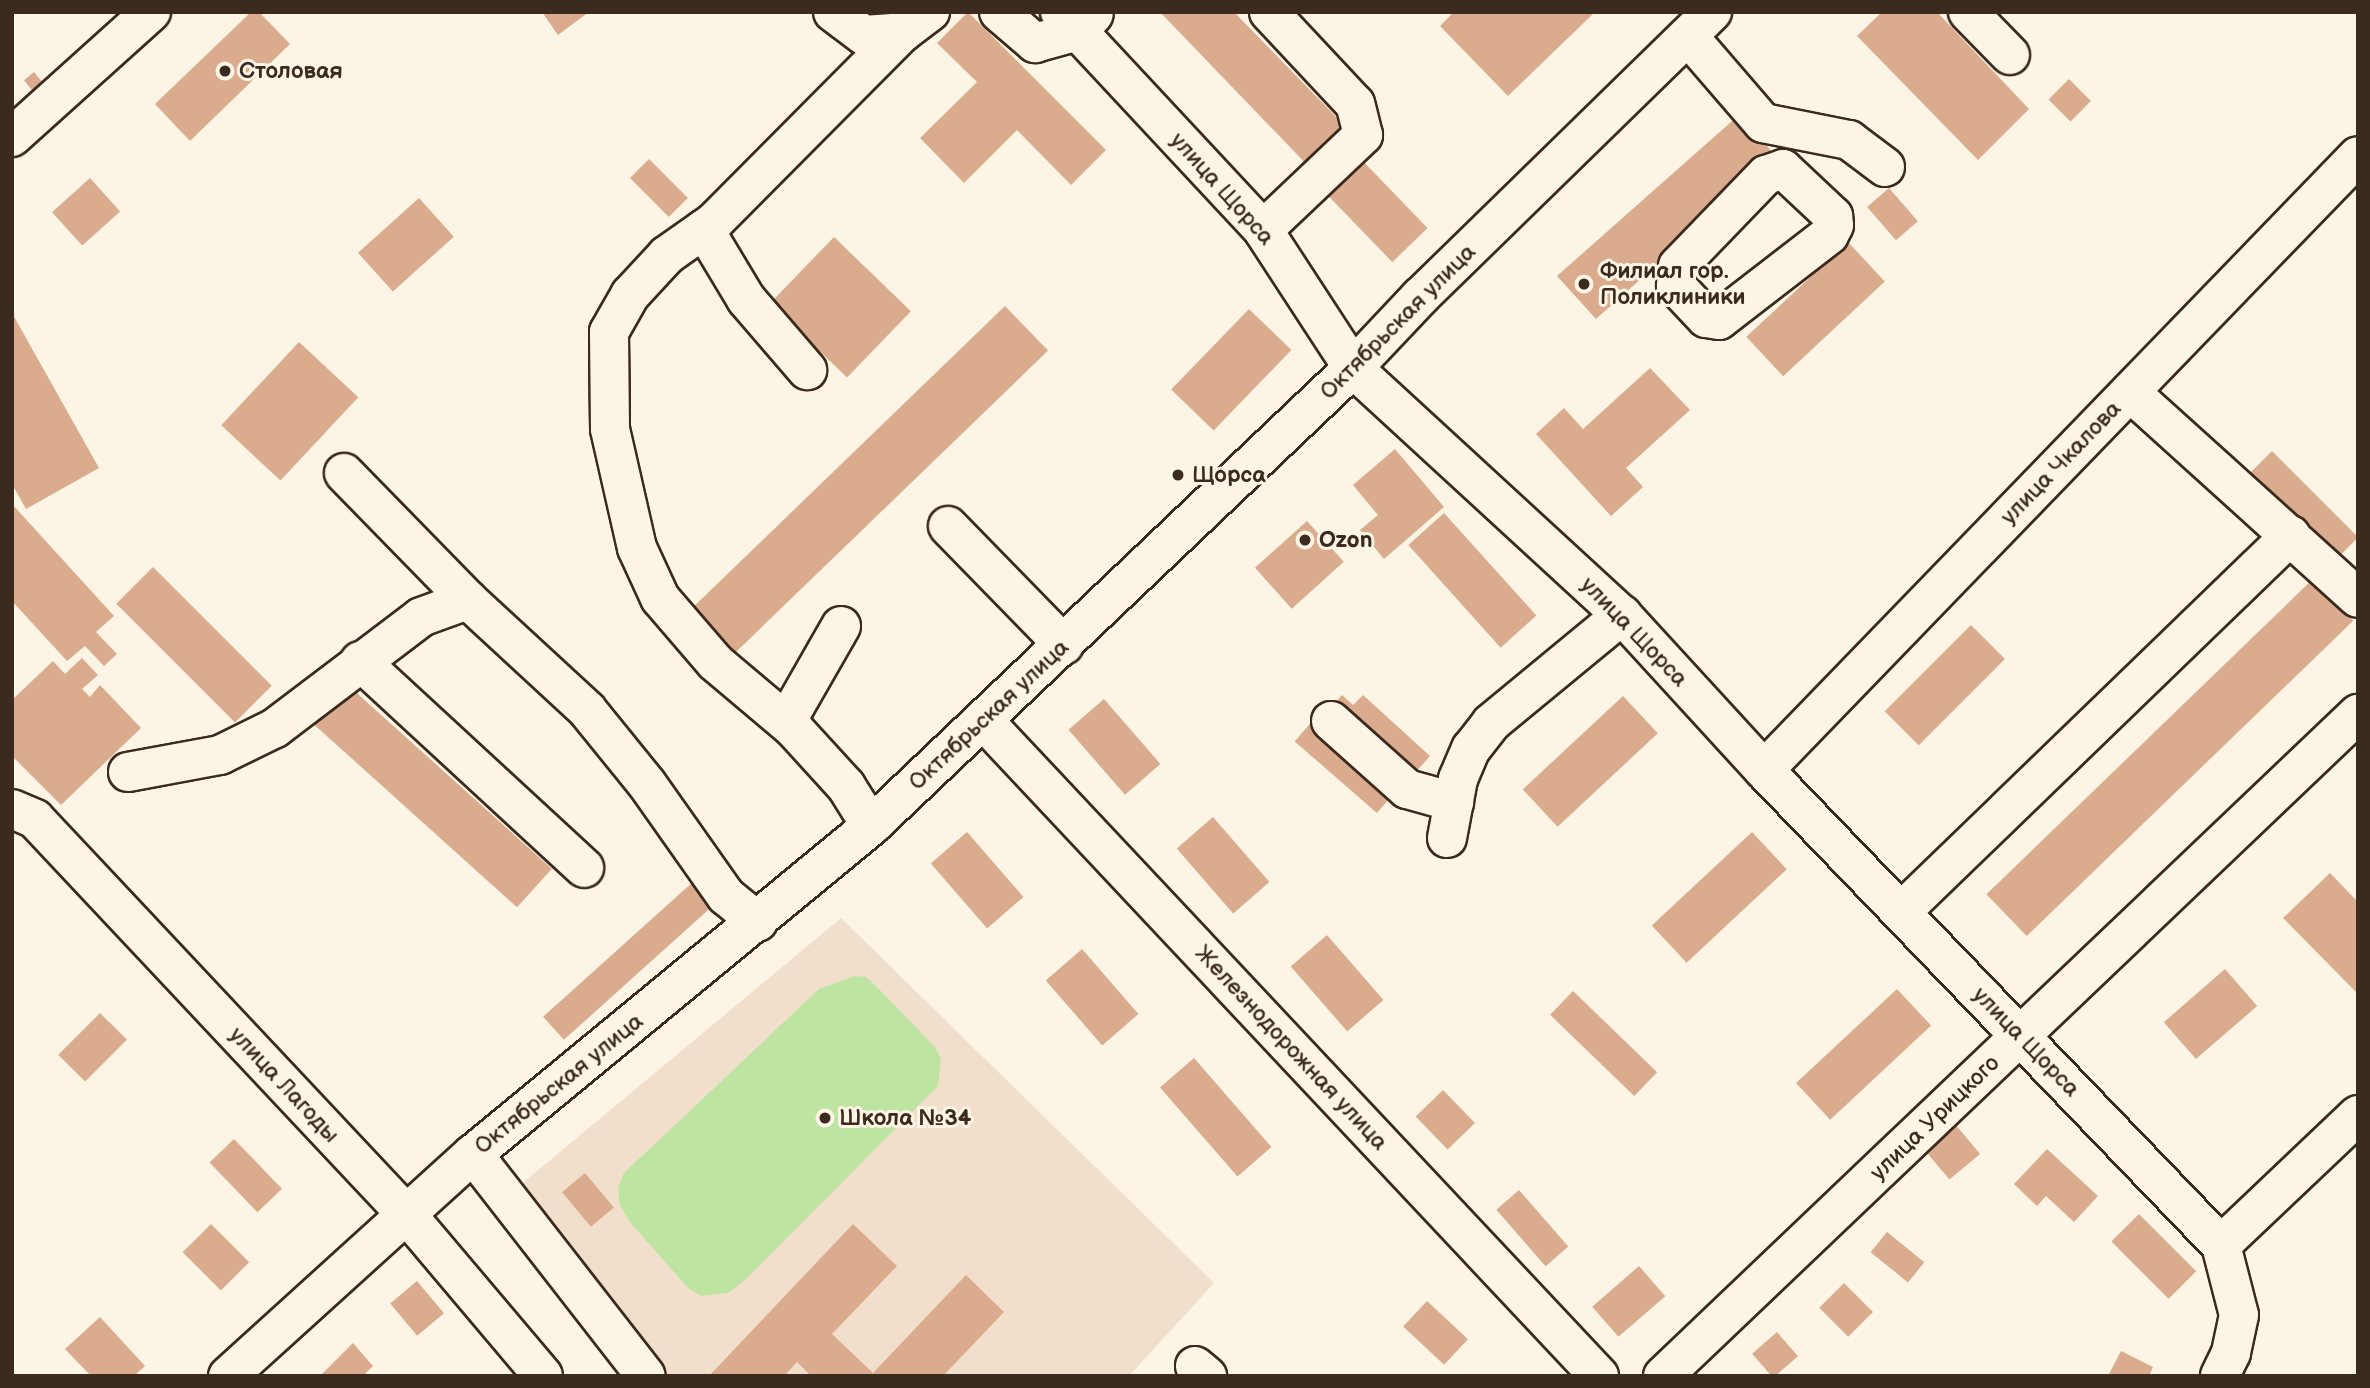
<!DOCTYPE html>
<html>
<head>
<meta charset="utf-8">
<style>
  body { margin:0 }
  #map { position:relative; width:2370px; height:1388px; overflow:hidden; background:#fcf5e5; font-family:"Balsamiq Sans",sans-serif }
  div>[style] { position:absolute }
  .built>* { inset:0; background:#f2dfcb }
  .green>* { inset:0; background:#bde5a1 }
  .building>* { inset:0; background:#dbab8d; transform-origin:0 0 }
  .roads { filter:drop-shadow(2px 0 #3b2a1e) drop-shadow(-2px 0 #3b2a1e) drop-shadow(0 2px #3b2a1e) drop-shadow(0 -2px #3b2a1e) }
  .minor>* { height:38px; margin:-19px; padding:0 19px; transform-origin:19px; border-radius:19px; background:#fcf5e5 }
  .major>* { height:38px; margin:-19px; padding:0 19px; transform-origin:19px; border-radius:19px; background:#fcf5e5 }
  .dots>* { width:19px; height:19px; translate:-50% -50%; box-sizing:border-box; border:4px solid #fcf5e5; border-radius:50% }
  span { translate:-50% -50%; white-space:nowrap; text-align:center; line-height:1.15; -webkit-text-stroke:6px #fcf5e5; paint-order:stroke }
  .poi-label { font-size:23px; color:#3b2a1e; font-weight:700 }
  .left { translate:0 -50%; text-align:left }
  .street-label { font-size:23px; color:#3b2a1e }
  .frame { position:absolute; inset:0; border:14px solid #3b2a1e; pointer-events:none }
</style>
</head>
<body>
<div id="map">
  <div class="built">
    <div style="clip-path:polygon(841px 918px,1214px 1283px,1129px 1376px,649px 1376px,513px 1191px)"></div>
  </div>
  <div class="green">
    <div style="clip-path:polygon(854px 976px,866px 977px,877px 987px,935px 1047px,941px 1059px,938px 1086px,746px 1279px,728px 1293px,701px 1296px,688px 1288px,629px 1221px,620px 1205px,618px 1188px,624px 1173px,819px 989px)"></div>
  </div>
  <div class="building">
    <div style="clip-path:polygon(251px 12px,259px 12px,290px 44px,190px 141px,155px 104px)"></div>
    <div style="clip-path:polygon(542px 12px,589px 12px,558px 35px)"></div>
    <div style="clip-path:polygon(968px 12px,1106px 150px,1071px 185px,1017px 130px,964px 183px,920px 138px,977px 82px,937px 43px)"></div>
    <div style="clip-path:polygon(1160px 12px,1234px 12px,1352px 133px,1313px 171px)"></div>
    <div style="clip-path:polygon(1454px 12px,1595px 12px,1508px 96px,1440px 26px)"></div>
    <div style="clip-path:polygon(1882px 12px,1937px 12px,2029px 109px,1978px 160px,1857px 36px)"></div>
    <div style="left:34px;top:72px;width:13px;height:13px;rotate:51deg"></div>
    <div style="left:2069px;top:79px;width:31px;height:29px;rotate:45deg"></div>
    <div style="clip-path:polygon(1740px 114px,1772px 152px,1676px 237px,1681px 243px,1596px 319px,1557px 276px)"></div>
    <div style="left:1356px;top:154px;width:103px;height:49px;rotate:46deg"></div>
    <div style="left:649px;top:159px;width:55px;height:27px;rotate:45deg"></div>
    <div style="left:90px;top:178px;width:45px;height:51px;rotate:48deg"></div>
    <div style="left:1889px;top:188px;width:44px;height:29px;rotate:49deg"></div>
    <div style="left:419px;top:198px;width:52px;height:82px;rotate:48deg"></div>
    <div style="left:834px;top:237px;width:107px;height:92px;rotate:44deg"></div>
    <div style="left:1848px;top:242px;width:54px;height:139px;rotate:47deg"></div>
    <div style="left:1005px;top:306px;width:62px;height:437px;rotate:46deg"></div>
    <div style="left:1249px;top:309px;width:59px;height:112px;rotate:44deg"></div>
    <div style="clip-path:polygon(12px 313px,99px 468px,26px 509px,12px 484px)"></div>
    <div style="left:299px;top:342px;width:81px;height:114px;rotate:43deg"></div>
    <div style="clip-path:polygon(1650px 368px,1690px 410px,1626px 468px,1643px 487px,1611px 516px,1536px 434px,1564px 408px,1583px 429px)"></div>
    <div style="clip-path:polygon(1395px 449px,1444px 507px,1384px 559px,1360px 530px,1378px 515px,1353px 485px)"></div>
    <div style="left:2272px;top:451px;width:122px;height:31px;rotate:45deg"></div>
    <div style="clip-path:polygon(12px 504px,114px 616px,96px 632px,117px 654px,104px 666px,85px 646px,67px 661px,12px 601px)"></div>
    <div style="left:1444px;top:513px;width:138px;height:48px;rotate:48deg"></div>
    <div style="left:1307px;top:521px;width:55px;height:70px;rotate:48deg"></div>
    <div style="left:153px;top:567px;width:168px;height:52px;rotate:45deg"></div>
    <div style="left:2313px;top:579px;width:58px;height:454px;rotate:46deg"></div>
    <div style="left:1971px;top:625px;width:48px;height:122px;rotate:45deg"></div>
    <div style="clip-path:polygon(82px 658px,98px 675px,82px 689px,90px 697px,100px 685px,141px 728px,61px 805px,12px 756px,12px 700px,53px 661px,65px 674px)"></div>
    <div style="left:349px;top:686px;width:273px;height:52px;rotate:42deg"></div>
    <div style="clip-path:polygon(1342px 695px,1353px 705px,1363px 695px,1430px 756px,1408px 781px,1330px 709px)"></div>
    <div style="left:1623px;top:696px;width:51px;height:137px;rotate:47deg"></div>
    <div style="left:1104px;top:699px;width:86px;height:47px;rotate:49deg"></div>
    <div style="left:1315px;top:718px;width:109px;height:31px;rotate:41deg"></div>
    <div style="left:1213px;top:817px;width:86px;height:48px;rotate:49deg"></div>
    <div style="left:967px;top:832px;width:86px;height:48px;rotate:49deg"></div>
    <div style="left:1752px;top:832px;width:51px;height:137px;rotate:47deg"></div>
    <div style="clip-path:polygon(2330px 873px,2358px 902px,2358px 994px,2283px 918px)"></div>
    <div style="left:694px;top:881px;width:31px;height:203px;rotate:48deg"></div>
    <div style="left:1327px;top:935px;width:86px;height:48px;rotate:49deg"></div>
    <div style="left:1082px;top:949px;width:86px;height:48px;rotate:49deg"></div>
    <div style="left:2225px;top:969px;width:49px;height:81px;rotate:49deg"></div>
    <div style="left:1897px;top:989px;width:50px;height:138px;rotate:47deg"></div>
    <div style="left:1573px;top:991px;width:117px;height:33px;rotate:44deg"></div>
    <div style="left:100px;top:1013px;width:38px;height:59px;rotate:45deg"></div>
    <div style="left:1194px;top:1058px;width:118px;height:45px;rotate:49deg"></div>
    <div style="left:1443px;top:1090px;width:46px;height:38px;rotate:46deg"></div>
    <div style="left:1955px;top:1124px;width:39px;height:40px;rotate:50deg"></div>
    <div style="left:234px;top:1139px;width:69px;height:34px;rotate:46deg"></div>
    <div style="clip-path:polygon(2047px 1149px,2098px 1196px,2074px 1222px,2046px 1196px,2037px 1206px,2014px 1184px)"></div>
    <div style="left:585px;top:1173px;width:45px;height:30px;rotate:50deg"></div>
    <div style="left:1519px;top:1190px;width:75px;height:30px;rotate:49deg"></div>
    <div style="left:2139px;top:1214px;width:81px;height:39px;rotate:45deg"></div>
    <div style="left:211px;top:1224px;width:54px;height:40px;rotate:45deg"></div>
    <div style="clip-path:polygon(853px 1224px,897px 1266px,832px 1334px,873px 1373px,966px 1275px,1004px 1312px,943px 1376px,811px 1376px,797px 1362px,784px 1376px,709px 1376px)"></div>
    <div style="left:1887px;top:1232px;width:48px;height:26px;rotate:39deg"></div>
    <div style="left:1639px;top:1266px;width:40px;height:62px;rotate:49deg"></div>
    <div style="left:417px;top:1281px;width:42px;height:35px;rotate:50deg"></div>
    <div style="left:1844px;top:1283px;width:41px;height:35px;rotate:45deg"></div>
    <div style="left:1427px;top:1301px;width:56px;height:35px;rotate:43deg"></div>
    <div style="clip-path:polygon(100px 1317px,145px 1366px,134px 1376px,91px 1376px,65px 1349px)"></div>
    <div style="left:1777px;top:1332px;width:32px;height:33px;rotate:49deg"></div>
    <div style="clip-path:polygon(353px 1343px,373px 1366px,363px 1376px,320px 1376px)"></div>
    <div style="clip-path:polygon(2121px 1351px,2153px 1367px,2149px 1376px,2108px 1376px)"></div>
  </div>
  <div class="roads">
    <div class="minor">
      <div style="left:833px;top:12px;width:39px;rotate:37deg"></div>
      <div style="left:864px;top:35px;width:39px;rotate:-4deg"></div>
      <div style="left:903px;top:32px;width:34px;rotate:-37deg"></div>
      <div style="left:999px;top:12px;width:48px;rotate:40.7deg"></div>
      <div style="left:1035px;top:43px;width:45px;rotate:-15.6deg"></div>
      <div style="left:1078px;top:31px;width:23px;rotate:-47deg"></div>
      <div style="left:1060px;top:12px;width:298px;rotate:47deg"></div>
      <div style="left:1263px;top:230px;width:165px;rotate:56.9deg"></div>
      <div style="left:1353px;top:368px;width:365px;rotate:42.6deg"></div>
      <div style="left:1622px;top:615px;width:210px;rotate:47.5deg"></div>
      <div style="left:1764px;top:770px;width:659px;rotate:46.11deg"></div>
      <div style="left:2221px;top:1245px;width:72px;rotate:75.6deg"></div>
      <div style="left:2239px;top:1315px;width:39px;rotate:102deg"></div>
      <div style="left:2231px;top:1353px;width:25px;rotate:116deg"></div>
      <div style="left:1968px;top:12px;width:60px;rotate:45.7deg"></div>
      <div style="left:1688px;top:36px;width:115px;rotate:49.2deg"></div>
      <div style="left:1763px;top:123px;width:88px;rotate:11.2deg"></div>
      <div style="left:1849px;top:140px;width:45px;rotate:36.9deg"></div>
      <div style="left:12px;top:137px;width:187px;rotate:-42deg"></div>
      <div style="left:1783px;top:169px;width:69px;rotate:43.2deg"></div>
      <div style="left:1833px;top:216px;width:9px;rotate:84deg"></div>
      <div style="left:1834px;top:225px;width:11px;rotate:117deg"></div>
      <div style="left:1829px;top:235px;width:139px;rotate:142.3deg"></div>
      <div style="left:1719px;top:320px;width:13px;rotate:-171deg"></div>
      <div style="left:1706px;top:318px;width:44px;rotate:-133.2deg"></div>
      <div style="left:1676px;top:286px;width:20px;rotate:-84deg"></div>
      <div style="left:1678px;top:266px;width:127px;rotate:-46deg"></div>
      <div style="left:1766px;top:175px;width:18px;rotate:-19deg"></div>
      <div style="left:704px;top:229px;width:82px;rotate:59deg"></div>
      <div style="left:746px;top:299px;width:94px;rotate:49.3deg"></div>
      <div style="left:1263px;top:230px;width:138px;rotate:-43.5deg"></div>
      <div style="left:1363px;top:135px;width:32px;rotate:-104deg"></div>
      <div style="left:1355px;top:104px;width:126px;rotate:-133.1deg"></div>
      <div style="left:2130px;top:392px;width:307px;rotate:42.1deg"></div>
      <div style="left:344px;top:473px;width:177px;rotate:45.7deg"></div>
      <div style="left:468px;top:600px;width:162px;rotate:42.7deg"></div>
      <div style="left:587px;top:710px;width:95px;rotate:51deg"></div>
      <div style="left:647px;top:784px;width:137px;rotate:54.8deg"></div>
      <div style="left:726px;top:896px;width:41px;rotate:39.1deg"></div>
      <div style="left:948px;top:526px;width:166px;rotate:45.7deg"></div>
      <div style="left:841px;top:626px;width:103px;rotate:119.8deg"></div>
      <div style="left:790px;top:715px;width:13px;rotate:77deg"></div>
      <div style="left:793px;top:728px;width:79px;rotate:47.6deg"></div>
      <div style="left:846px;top:786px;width:47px;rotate:58deg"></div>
      <div style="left:360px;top:661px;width:305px;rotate:42.7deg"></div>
      <div style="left:983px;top:720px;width:900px;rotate:46.8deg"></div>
      <div style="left:1331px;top:721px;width:102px;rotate:41.8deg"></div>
      <div style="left:1407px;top:789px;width:49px;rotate:15.5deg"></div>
      <div style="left:793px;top:728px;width:102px;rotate:-139.8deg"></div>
      <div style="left:715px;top:662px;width:84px;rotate:-130.7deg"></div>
      <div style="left:660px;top:598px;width:55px;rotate:-114.7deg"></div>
      <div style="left:637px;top:548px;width:122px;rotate:-102.8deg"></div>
      <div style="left:610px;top:429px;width:97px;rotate:-90.6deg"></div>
      <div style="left:609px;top:332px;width:43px;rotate:-60.4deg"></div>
      <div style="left:630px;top:295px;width:54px;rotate:-47.2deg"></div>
      <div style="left:667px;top:255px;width:57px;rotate:-35.1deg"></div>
      <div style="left:714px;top:222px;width:268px;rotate:-45.2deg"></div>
      <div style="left:1764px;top:770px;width:854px;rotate:-45.95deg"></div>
      <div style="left:128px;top:772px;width:94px;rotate:-10.5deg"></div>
      <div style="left:220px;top:755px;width:61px;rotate:-26.1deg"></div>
      <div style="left:275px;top:728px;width:183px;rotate:-37.2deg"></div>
      <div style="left:421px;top:617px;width:50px;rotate:-19.9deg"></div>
      <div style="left:12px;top:809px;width:25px;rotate:23deg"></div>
      <div style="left:35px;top:819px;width:545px;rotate:46.79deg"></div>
      <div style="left:408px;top:1216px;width:209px;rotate:49.8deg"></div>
      <div style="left:1447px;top:838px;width:60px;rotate:-79.4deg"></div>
      <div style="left:1458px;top:779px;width:33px;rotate:-67deg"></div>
      <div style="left:1471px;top:749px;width:33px;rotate:-52deg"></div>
      <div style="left:1491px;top:723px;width:170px;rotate:-39.5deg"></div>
      <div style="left:1901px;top:912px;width:542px;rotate:-44.03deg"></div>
      <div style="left:473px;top:1154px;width:281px;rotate:52.1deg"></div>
      <div style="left:2221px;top:1245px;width:189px;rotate:-43.5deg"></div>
      <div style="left:1195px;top:1366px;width:16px;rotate:40deg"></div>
      <div style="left:1663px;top:1376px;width:960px;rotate:-43.61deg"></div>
    </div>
    <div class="major">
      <div style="left:228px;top:1376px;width:331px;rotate:-42.2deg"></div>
      <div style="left:473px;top:1154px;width:516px;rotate:-39.49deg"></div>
      <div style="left:871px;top:826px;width:665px;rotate:-43.54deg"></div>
      <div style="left:1353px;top:368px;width:98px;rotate:-46.7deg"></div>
      <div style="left:1420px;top:297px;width:408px;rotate:-44.3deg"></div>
    </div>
  </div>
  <div class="dots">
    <div style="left:225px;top:71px;background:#3b2a1e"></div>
    <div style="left:1584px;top:284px;background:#3b2a1e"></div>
    <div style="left:1178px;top:475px;background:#3b2a1e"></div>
    <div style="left:1305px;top:540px;background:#3b2a1e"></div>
    <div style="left:825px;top:1118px;background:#3b2a1e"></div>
  </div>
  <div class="poi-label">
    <span class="left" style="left:239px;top:71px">Столовая</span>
    <span class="left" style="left:1600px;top:284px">Филиал гор.<br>Поликлиники</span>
    <span class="left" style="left:1192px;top:475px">Щорса</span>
    <span class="left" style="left:1319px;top:540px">Ozon</span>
    <span class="left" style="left:839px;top:1118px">Школа №34</span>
  </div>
  <div class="street-label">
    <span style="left:1222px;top:189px;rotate:48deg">улица Щорса</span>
    <span style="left:1398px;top:322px;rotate:-45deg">Октябрьская улица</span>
    <span style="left:2061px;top:463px;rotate:-46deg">улица Чкалова</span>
    <span style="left:1634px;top:632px;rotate:46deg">улица Щорса</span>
    <span style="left:989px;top:715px;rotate:-43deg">Октябрьская улица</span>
    <span style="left:2026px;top:1042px;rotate:46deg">улица Щорса</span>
    <span style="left:1291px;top:1048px;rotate:47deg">Железнодорожная улица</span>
    <span style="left:559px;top:1084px;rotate:-39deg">Октябрьская улица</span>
    <span style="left:284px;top:1085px;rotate:47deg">улица Лагоды</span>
    <span style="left:1935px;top:1118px;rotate:-44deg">улица Урицкого</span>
  </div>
  <div class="frame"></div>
</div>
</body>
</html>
